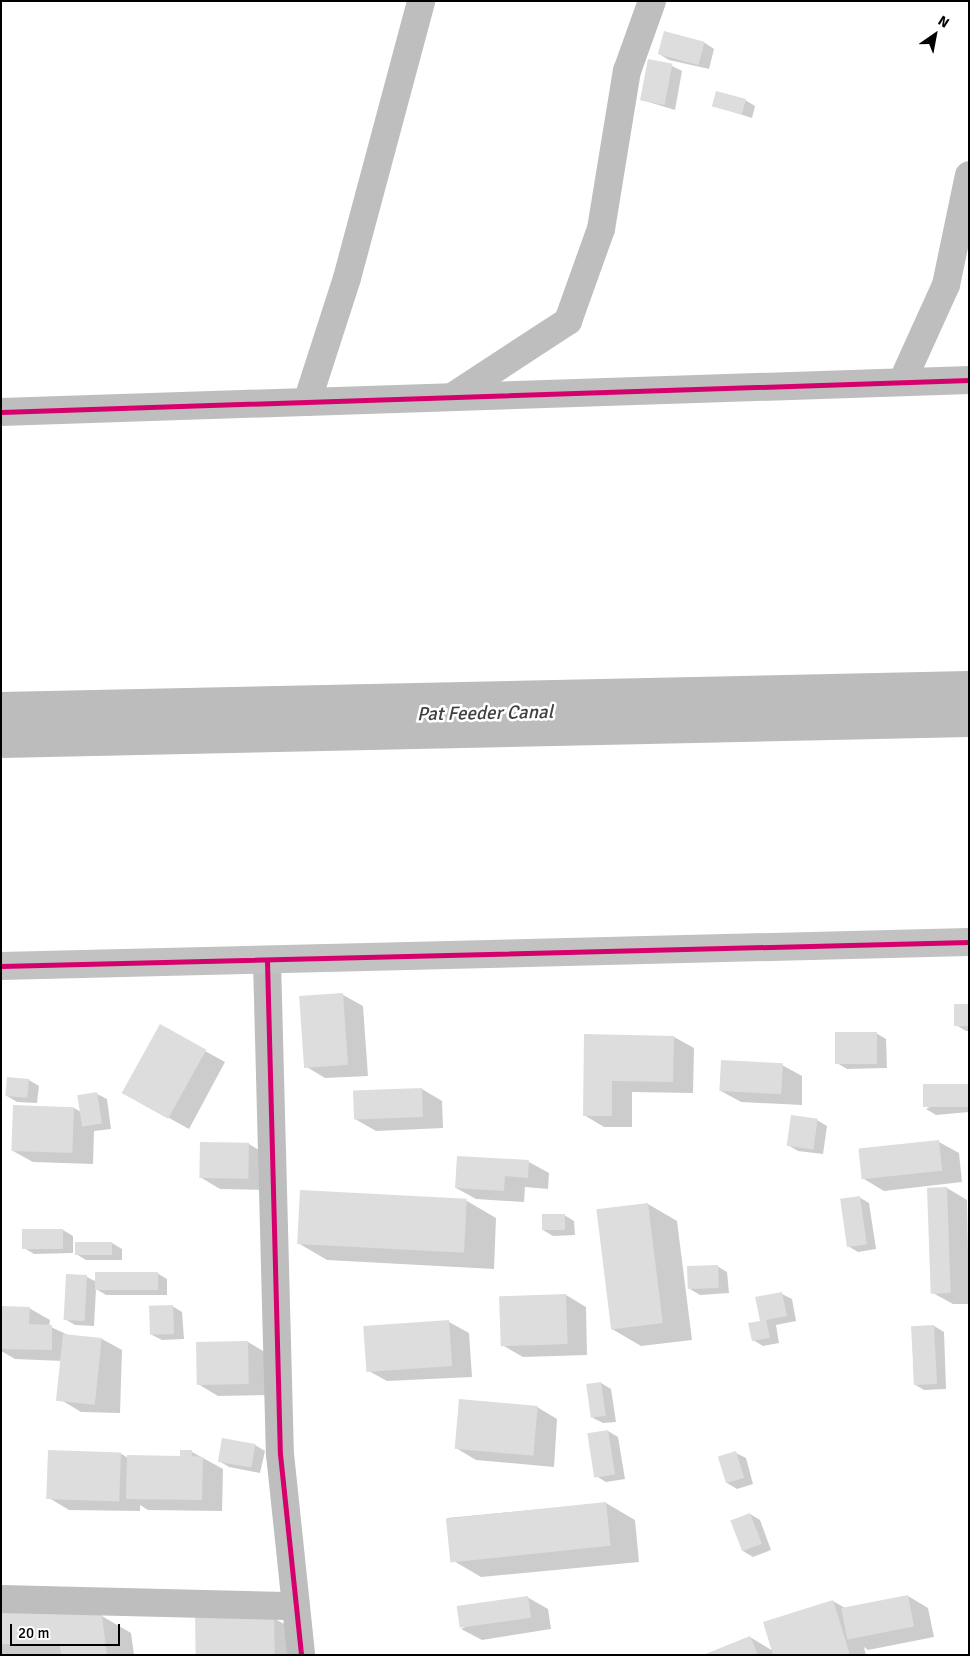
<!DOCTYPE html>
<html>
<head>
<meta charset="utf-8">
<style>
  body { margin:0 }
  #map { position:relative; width:970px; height:1656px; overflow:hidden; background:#fff; font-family:Signika,sans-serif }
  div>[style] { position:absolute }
  .shadow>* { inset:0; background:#0003 }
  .river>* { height:66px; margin:-33px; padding:0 33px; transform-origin:33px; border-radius:33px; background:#bcbcbc }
  .building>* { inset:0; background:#ddd; transform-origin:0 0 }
  .street>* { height:28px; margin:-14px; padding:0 14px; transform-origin:14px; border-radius:14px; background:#bebebe }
  .secondary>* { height:28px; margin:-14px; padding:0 14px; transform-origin:14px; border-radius:14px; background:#c2c2c2 }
  .cycleway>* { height:5px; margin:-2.5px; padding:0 2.5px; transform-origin:2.5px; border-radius:2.5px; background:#d6006c }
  span { translate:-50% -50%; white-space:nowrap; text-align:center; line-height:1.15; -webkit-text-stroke:5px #fff; paint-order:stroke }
  .water-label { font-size:19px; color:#414141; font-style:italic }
  .frame { position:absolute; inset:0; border:2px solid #000; pointer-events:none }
  .north { position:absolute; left:910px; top:10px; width:50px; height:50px; -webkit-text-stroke:4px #fff; paint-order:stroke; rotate:33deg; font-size:14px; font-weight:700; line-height:20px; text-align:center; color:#000 }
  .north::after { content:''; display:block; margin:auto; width:18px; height:22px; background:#000; clip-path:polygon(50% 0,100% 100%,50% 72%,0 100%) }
  .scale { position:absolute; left:10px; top:1624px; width:110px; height:22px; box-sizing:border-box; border:2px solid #000; border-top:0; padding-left:6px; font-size:15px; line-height:18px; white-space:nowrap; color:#000; -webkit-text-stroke:4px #fff; paint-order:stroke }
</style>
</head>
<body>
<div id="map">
  <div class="shadow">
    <div style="clip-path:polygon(705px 43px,714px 49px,709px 69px,669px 60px,659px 54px)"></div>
    <div style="clip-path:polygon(672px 66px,682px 71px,675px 110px,642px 100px)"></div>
    <div style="clip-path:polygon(745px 100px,755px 106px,752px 118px,714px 106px)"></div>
    <div style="clip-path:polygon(343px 995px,363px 1006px,368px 1076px,325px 1078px,305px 1066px)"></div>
    <div style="clip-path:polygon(969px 1005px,969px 1031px,966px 1031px,956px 1025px)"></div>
    <div style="clip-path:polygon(876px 1033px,886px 1039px,887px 1068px,847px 1069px,837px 1063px)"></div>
    <div style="clip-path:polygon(585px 1035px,674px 1037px,694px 1048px,693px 1093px,632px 1092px,632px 1127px,604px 1127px,584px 1115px)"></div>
    <div style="clip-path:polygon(205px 1051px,225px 1062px,189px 1129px,144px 1104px)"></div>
    <div style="clip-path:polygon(782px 1065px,802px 1076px,802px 1105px,741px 1102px,721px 1091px)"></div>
    <div style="clip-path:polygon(29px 1080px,39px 1086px,37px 1103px,17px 1102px,7px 1096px)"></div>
    <div style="clip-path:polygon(969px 1085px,969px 1112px,936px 1115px,926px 1109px)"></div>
    <div style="clip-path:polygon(422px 1089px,442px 1101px,443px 1128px,376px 1131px,355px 1119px)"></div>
    <div style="clip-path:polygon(97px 1094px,107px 1099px,111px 1129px,94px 1131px,93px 1164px,33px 1162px,13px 1151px,74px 1108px,81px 1112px)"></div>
    <div style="clip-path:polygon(817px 1120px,827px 1126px,823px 1154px,798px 1151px,788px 1145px)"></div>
    <div style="clip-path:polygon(939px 1142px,959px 1153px,962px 1182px,884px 1191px,864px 1179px)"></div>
    <div style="clip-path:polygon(249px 1144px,269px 1156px,268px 1190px,220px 1189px,200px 1177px)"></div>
    <div style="clip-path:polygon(529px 1162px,549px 1173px,548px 1189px,525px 1187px,524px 1202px,476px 1199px,456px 1188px)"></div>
    <div style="clip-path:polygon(947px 1188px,967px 1200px,969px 1304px,953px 1304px,933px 1293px)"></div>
    <div style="clip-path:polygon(301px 1192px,467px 1201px,496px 1218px,494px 1269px,327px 1260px,298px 1243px)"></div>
    <div style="clip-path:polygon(859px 1197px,869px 1203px,876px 1249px,858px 1252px,848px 1246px)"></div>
    <div style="clip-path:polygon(648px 1204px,677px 1221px,692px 1340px,641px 1346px,612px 1329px)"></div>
    <div style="clip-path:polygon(564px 1215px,574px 1221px,575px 1235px,553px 1236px,543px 1230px)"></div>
    <div style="clip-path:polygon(63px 1230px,73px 1236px,73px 1253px,34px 1254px,24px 1248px)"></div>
    <div style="clip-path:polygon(76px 1243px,112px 1243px,122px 1249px,122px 1260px,86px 1260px,76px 1254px)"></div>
    <div style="clip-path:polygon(717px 1266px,727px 1272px,729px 1293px,700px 1295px,690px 1289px)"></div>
    <div style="clip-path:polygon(157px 1273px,167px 1279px,167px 1295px,106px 1295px,96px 1289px,94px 1326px,75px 1325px,65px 1319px,87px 1277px,97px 1282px)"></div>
    <div style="clip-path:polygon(782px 1294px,792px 1299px,796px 1321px,776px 1325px,779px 1343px,763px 1346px,753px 1340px,762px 1322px)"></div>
    <div style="clip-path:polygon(566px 1295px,586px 1307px,587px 1355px,523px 1357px,502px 1345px)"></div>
    <div style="clip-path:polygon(172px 1306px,182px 1312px,184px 1339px,162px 1340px,152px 1335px)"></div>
    <div style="clip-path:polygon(1px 1307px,29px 1308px,50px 1320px,49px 1326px,70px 1336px,102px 1339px,122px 1350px,120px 1413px,81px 1412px,61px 1400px,63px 1361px,15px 1359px,1px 1351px)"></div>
    <div style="clip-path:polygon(449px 1322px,469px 1333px,472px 1377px,387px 1381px,367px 1370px)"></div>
    <div style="clip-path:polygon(934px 1326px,944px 1332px,946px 1389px,924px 1390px,914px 1384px,912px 1327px)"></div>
    <div style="clip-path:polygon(248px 1342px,268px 1354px,269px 1395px,218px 1396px,198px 1384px)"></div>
    <div style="clip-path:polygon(601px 1383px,611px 1389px,616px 1422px,603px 1423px,593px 1418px)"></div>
    <div style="clip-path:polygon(537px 1407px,557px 1419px,554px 1467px,476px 1460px,456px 1448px)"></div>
    <div style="clip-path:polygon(608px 1431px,618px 1437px,625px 1479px,606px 1482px,596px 1476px)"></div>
    <div style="clip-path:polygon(255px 1445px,265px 1451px,260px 1473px,229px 1467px,219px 1461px)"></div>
    <div style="clip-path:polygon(192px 1452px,223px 1469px,222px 1511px,148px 1510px,140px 1505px,140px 1511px,69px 1510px,49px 1498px,120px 1453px,128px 1458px,181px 1457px)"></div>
    <div style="clip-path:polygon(736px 1453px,746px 1458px,753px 1484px,737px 1489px,727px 1483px)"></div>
    <div style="clip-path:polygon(606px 1503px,635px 1520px,639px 1562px,481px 1577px,452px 1560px,447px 1518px)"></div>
    <div style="clip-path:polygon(750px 1514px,760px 1520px,771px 1550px,753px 1557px,743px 1551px)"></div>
    <div style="clip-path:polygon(908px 1596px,928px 1608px,934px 1637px,868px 1650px,864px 1647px,866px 1655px,706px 1655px,750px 1637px,773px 1651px,833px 1601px,845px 1608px)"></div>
    <div style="clip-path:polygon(527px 1597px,548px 1609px,551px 1629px,482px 1640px,461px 1629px)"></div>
    <div style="clip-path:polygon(1px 1610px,102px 1616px,131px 1633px,134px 1655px,1px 1655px)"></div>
    <div style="clip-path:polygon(273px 1618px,294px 1629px,294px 1655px,198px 1655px)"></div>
  </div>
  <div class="river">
    <div style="left:1px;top:725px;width:968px;rotate:-1.24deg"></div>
  </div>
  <div class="building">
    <div style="left:664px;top:31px;width:42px;height:24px;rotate:15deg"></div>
    <div style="left:648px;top:59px;width:25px;height:42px;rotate:11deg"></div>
    <div style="left:716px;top:91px;width:31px;height:16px;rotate:15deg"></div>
    <div style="left:343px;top:993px;width:72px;height:44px;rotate:86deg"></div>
    <div style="left:954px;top:1004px;width:15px;height:22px"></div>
    <div style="left:160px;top:1024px;width:53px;height:79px;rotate:29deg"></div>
    <div style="left:835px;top:1032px;width:42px;height:32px"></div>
    <div style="clip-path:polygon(584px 1034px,674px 1036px,673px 1082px,612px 1081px,612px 1116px,583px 1116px)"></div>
    <div style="left:721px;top:1060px;width:62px;height:31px;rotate:3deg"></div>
    <div style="left:7px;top:1077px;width:22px;height:19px;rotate:5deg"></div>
    <div style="left:969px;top:1084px;width:23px;height:46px;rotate:90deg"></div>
    <div style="left:422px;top:1088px;width:29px;height:69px;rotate:88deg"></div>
    <div style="left:97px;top:1092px;width:32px;height:20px;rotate:81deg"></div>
    <div style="left:13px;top:1105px;width:61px;height:46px;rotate:2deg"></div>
    <div style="left:791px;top:1115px;width:27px;height:31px;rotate:8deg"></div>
    <div style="left:939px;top:1140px;width:31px;height:81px;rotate:84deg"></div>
    <div style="left:200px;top:1142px;width:49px;height:36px;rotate:1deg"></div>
    <div style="clip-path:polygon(457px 1156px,529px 1160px,528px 1178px,505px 1176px,504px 1191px,455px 1188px)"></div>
    <div style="left:947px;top:1187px;width:106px;height:20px;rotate:88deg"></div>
    <div style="left:300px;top:1190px;width:167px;height:54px;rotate:3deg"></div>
    <div style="left:860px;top:1196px;width:49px;height:20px;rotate:82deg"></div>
    <div style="left:648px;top:1203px;width:121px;height:52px;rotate:83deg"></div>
    <div style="left:565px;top:1214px;width:16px;height:23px;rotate:90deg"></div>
    <div style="left:22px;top:1229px;width:41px;height:20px"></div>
    <div style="left:75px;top:1242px;width:37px;height:13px"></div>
    <div style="left:718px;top:1265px;width:23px;height:31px;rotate:88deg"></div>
    <div style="left:95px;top:1272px;width:63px;height:18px"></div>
    <div style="left:66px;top:1274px;width:21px;height:46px;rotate:3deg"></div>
    <div style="clip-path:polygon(782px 1292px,787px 1316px,766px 1320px,770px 1338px,752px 1341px,748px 1323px,760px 1321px,755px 1297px)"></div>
    <div style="left:566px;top:1294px;width:50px;height:67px;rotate:88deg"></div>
    <div style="left:173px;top:1305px;width:29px;height:24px;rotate:88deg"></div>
    <div style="clip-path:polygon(1px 1306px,30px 1307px,29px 1324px,52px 1325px,52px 1350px,1px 1349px)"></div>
    <div style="left:449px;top:1320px;width:46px;height:86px;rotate:86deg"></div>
    <div style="left:934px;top:1325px;width:59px;height:23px;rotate:87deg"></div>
    <div style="left:63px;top:1334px;width:39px;height:67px;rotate:6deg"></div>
    <div style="left:248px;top:1341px;width:43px;height:52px;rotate:89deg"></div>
    <div style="left:601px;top:1382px;width:34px;height:15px;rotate:82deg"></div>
    <div style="left:459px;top:1399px;width:79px;height:50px;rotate:5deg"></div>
    <div style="left:608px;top:1430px;width:45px;height:21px;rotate:81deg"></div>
    <div style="left:222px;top:1438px;width:34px;height:24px;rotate:10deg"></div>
    <div style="left:48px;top:1450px;width:73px;height:49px;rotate:2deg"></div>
    <div style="clip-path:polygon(180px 1450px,192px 1450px,192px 1456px,203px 1457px,202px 1500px,126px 1499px,127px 1455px,180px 1456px)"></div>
    <div style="left:736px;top:1451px;width:28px;height:19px;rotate:73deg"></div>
    <div style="left:606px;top:1502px;width:44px;height:161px;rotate:84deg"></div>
    <div style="left:750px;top:1513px;width:33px;height:21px;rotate:69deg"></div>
    <div style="left:908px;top:1595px;width:32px;height:68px;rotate:79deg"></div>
    <div style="left:528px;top:1596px;width:22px;height:72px;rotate:82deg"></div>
    <div style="clip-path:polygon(833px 1600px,850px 1655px,773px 1655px,763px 1622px)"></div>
    <div style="clip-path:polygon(1px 1609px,102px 1615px,107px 1655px,61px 1655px,60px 1645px,1px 1644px)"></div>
    <div style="left:274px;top:1616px;width:39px;height:79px;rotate:89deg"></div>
    <div style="clip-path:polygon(750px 1636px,758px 1655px,703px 1655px)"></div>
  </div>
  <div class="street">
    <div style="left:902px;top:382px;width:107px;rotate:-65.6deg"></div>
    <div style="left:946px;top:285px;width:112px;rotate:-78.2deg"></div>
    <div style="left:452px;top:397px;width:139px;rotate:-33.2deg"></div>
    <div style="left:568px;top:321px;width:98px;rotate:-70.3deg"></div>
    <div style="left:601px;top:229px;width:160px;rotate:-80.7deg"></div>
    <div style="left:627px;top:71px;width:74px;rotate:-70.3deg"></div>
    <div style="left:307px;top:402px;width:130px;rotate:-72.1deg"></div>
    <div style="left:347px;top:278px;width:287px;rotate:-75deg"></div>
    <div style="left:1px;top:412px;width:969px;rotate:-1.89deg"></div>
    <div style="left:267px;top:961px;width:493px;rotate:88.5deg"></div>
    <div style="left:280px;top:1454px;width:202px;rotate:84deg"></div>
    <div style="left:1px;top:1599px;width:295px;rotate:1.4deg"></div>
  </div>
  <div class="secondary">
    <div style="left:1px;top:966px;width:968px;rotate:-1.42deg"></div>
  </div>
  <div class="cycleway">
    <div style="left:1px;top:412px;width:969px;rotate:-1.89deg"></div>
    <div style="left:267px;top:961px;width:493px;rotate:88.5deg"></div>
    <div style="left:280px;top:1454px;width:202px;rotate:84deg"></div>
    <div style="left:1px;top:966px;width:968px;rotate:-1.42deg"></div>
  </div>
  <div class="water-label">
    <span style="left:485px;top:714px;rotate:-1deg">Pat Feeder Canal</span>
  </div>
  <div class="frame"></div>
  <div class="north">N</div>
  <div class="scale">20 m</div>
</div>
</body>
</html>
